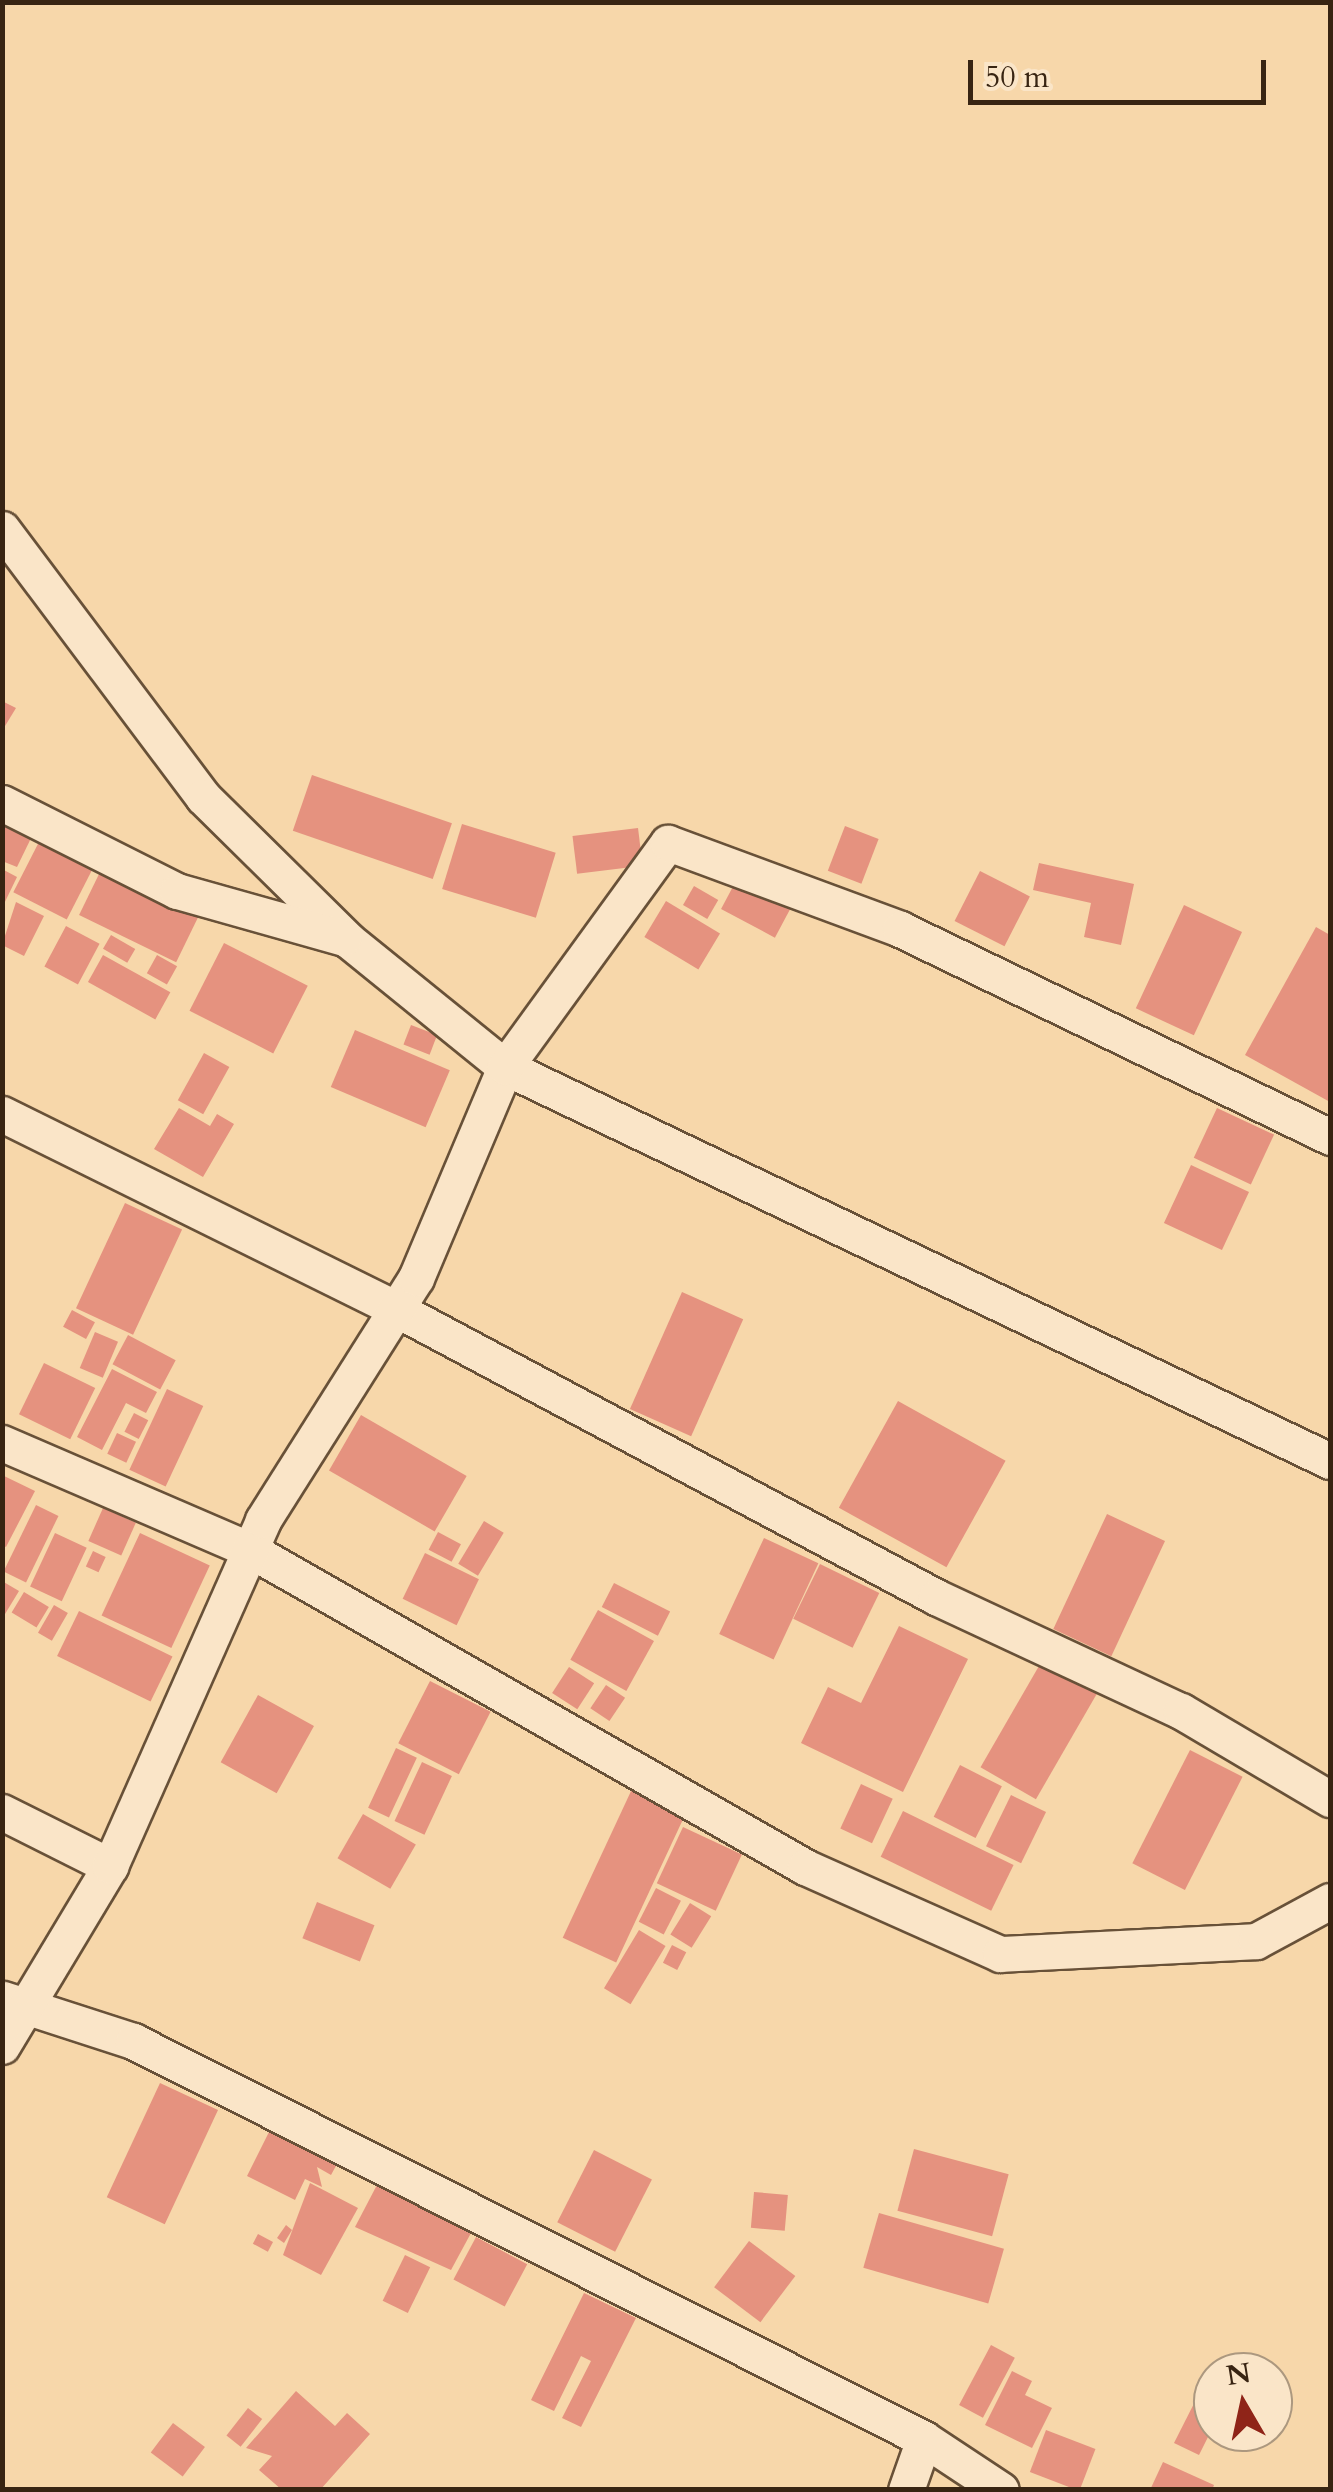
<!DOCTYPE html>
<html>
<head>
<meta charset="utf-8">
<style>
  body { margin:0 }
  #map { position:relative; width:1333px; height:2492px; overflow:hidden; background:#f7d7aa; font-family:Cardo,serif }
  div>[style] { position:absolute }
  .building>* { inset:0; background:#e5927f; transform-origin:0 0 }
  .roads { filter:drop-shadow(2px 0 #685138) drop-shadow(-2px 0 #685138) drop-shadow(0 2px #685138) drop-shadow(0 -2px #685138) }
  .street>* { height:35px; margin:-17.5px; padding:0 17.5px; transform-origin:17.5px; border-radius:17.5px; background:#fae5c8 }
  span { translate:-50% -50%; white-space:nowrap; text-align:center; line-height:1.15; -webkit-text-stroke:8px #fae5c8; paint-order:stroke }
  .frame { position:absolute; inset:0; border:5px solid #382412; pointer-events:none }
  .north { position:absolute; left:1193px; top:2352px; width:100px; height:100px; box-sizing:border-box; background:#fae5c8; border:2px solid #ac987f; border-radius:50%; rotate:351deg; font-size:28px; font-weight:700; line-height:40px; text-align:center; color:#382412 }
  .north::after { content:''; display:block; margin:auto; width:35px; height:45px; background:#8f2418; clip-path:polygon(50% 0,100% 100%,50% 72%,0 100%) }
  .scale { position:absolute; left:968px; top:60px; width:298px; height:45px; box-sizing:border-box; border:5px solid #382412; border-top:0; padding-left:12px; font-size:30px; line-height:35px; white-space:nowrap; color:#382412; -webkit-text-stroke:8px #fae5c8; paint-order:stroke }
</style>
</head>
<body>
<div id="map">
  <div class="building">
    <div style="clip-path:polygon(2px 701px,16px 708px,2px 731px)"></div>
    <div style="left:312px;top:775px;width:148px;height:59px;rotate:19deg"></div>
    <div style="clip-path:polygon(2px 818px,34px 832px,17px 867px,2px 861px)"></div>
    <div style="left:462px;top:824px;width:98px;height:68px;rotate:17deg"></div>
    <div style="left:845px;top:826px;width:36px;height:48px;rotate:21deg"></div>
    <div style="left:638px;top:828px;width:38px;height:66px;rotate:83deg"></div>
    <div style="left:41px;top:838px;width:60px;height:61px;rotate:27deg"></div>
    <div style="clip-path:polygon(1039px 863px,1134px 884px,1121px 945px,1084px 937px,1091px 903px,1033px 890px)"></div>
    <div style="clip-path:polygon(2px 869px,17px 877px,2px 908px)"></div>
    <div style="left:101px;top:870px;width:108px;height:50px;rotate:26deg"></div>
    <div style="left:980px;top:871px;width:56px;height:56px;rotate:27deg"></div>
    <div style="left:737px;top:879px;width:61px;height:34px;rotate:28deg"></div>
    <div style="left:694px;top:886px;width:28px;height:22px;rotate:30deg"></div>
    <div style="left:666px;top:901px;width:63px;height:42px;rotate:31deg"></div>
    <div style="clip-path:polygon(16px 902px,44px 916px,24px 956px,2px 945px)"></div>
    <div style="left:1184px;top:905px;width:64px;height:114px;rotate:25deg"></div>
    <div style="left:66px;top:926px;width:38px;height:46px;rotate:28deg"></div>
    <div style="clip-path:polygon(1316px 927px,1330px 935px,1330px 1102px,1245px 1055px)"></div>
    <div style="left:111px;top:935px;width:28px;height:16px;rotate:30deg"></div>
    <div style="left:224px;top:943px;width:94px;height:76px;rotate:27deg"></div>
    <div style="left:103px;top:955px;width:77px;height:31px;rotate:29deg"></div>
    <div style="left:157px;top:955px;width:23px;height:21px;rotate:29deg"></div>
    <div style="left:411px;top:1025px;width:28px;height:21px;rotate:21deg"></div>
    <div style="left:355px;top:1030px;width:103px;height:62px;rotate:23deg"></div>
    <div style="left:204px;top:1053px;width:29px;height:54px;rotate:29deg"></div>
    <div style="clip-path:polygon(179px 1108px,210px 1126px,217px 1114px,234px 1124px,203px 1177px,154px 1149px)"></div>
    <div style="left:1217px;top:1108px;width:63px;height:55px;rotate:25deg"></div>
    <div style="left:1191px;top:1165px;width:64px;height:64px;rotate:25deg"></div>
    <div style="left:125px;top:1203px;width:63px;height:116px;rotate:25deg"></div>
    <div style="left:682px;top:1292px;width:67px;height:128px;rotate:24deg"></div>
    <div style="left:72px;top:1310px;width:26px;height:19px;rotate:28deg"></div>
    <div style="left:95px;top:1332px;width:25px;height:39px;rotate:23deg"></div>
    <div style="left:128px;top:1335px;width:54px;height:33px;rotate:28deg"></div>
    <div style="left:44px;top:1363px;width:57px;height:57px;rotate:26deg"></div>
    <div style="clip-path:polygon(112px 1369px,157px 1392px,146px 1413px,126px 1403px,102px 1450px,77px 1437px)"></div>
    <div style="left:167px;top:1389px;width:40px;height:89px;rotate:25deg"></div>
    <div style="left:898px;top:1401px;width:123px;height:122px;rotate:29deg"></div>
    <div style="left:134px;top:1413px;width:16px;height:21px;rotate:27deg"></div>
    <div style="left:361px;top:1415px;width:122px;height:64px;rotate:30deg"></div>
    <div style="left:117px;top:1433px;width:21px;height:23px;rotate:25deg"></div>
    <div style="clip-path:polygon(2px 1475px,35px 1491px,6px 1547px,2px 1545px)"></div>
    <div style="left:36px;top:1505px;width:25px;height:74px;rotate:26deg"></div>
    <div style="left:103px;top:1508px;width:36px;height:36px;rotate:24deg"></div>
    <div style="left:1107px;top:1514px;width:64px;height:127px;rotate:25deg"></div>
    <div style="left:484px;top:1521px;width:23px;height:50px;rotate:31deg"></div>
    <div style="left:438px;top:1532px;width:26px;height:20px;rotate:28deg"></div>
    <div style="left:55px;top:1533px;width:35px;height:59px;rotate:25deg"></div>
    <div style="left:140px;top:1533px;width:77px;height:91px;rotate:25deg"></div>
    <div style="left:764px;top:1538px;width:60px;height:106px;rotate:25deg"></div>
    <div style="left:93px;top:1551px;width:14px;height:17px;rotate:25deg"></div>
    <div style="left:425px;top:1553px;width:60px;height:51px;rotate:26deg"></div>
    <div style="left:820px;top:1564px;width:66px;height:61px;rotate:26deg"></div>
    <div style="clip-path:polygon(2px 1581px,19px 1591px,2px 1619px)"></div>
    <div style="left:614px;top:1583px;width:63px;height:27px;rotate:27deg"></div>
    <div style="left:24px;top:1592px;width:29px;height:24px;rotate:31deg"></div>
    <div style="left:54px;top:1605px;width:16px;height:32px;rotate:30deg"></div>
    <div style="left:598px;top:1610px;width:64px;height:57px;rotate:29deg"></div>
    <div style="left:79px;top:1611px;width:104px;height:50px;rotate:26deg"></div>
    <div style="clip-path:polygon(899px 1626px,968px 1659px,903px 1792px,801px 1743px,828px 1687px,861px 1703px)"></div>
    <div style="left:1043px;top:1659px;width:64px;height:125px;rotate:30deg"></div>
    <div style="left:569px;top:1667px;width:30px;height:31px;rotate:33deg"></div>
    <div style="left:430px;top:1681px;width:68px;height:70px;rotate:27deg"></div>
    <div style="left:606px;top:1685px;width:23px;height:28px;rotate:34deg"></div>
    <div style="left:258px;top:1695px;width:64px;height:77px;rotate:29deg"></div>
    <div style="left:396px;top:1748px;width:23px;height:66px;rotate:25deg"></div>
    <div style="left:1190px;top:1750px;width:59px;height:127px;rotate:27deg"></div>
    <div style="left:422px;top:1762px;width:33px;height:65px;rotate:25deg"></div>
    <div style="left:960px;top:1765px;width:47px;height:58px;rotate:27deg"></div>
    <div style="left:861px;top:1784px;width:35px;height:49px;rotate:25deg"></div>
    <div style="left:632px;top:1789px;width:59px;height:164px;rotate:25deg"></div>
    <div style="left:1011px;top:1795px;width:39px;height:57px;rotate:26deg"></div>
    <div style="left:903px;top:1811px;width:123px;height:51px;rotate:26deg"></div>
    <div style="left:363px;top:1814px;width:61px;height:51px;rotate:30deg"></div>
    <div style="left:683px;top:1827px;width:65px;height:62px;rotate:25deg"></div>
    <div style="left:656px;top:1888px;width:28px;height:38px;rotate:27deg"></div>
    <div style="left:317px;top:1902px;width:62px;height:39px;rotate:22deg"></div>
    <div style="left:690px;top:1903px;width:25px;height:37px;rotate:32deg"></div>
    <div style="left:639px;top:1930px;width:31px;height:68px;rotate:31deg"></div>
    <div style="left:672px;top:1945px;width:16px;height:20px;rotate:27deg"></div>
    <div style="left:160px;top:2083px;width:64px;height:126px;rotate:25deg"></div>
    <div style="clip-path:polygon(270px 2130px,337px 2164px,331px 2175px,317px 2167px,322px 2187px,305px 2179px,295px 2200px,247px 2176px)"></div>
    <div style="left:914px;top:2149px;width:98px;height:64px;rotate:15deg"></div>
    <div style="left:594px;top:2150px;width:65px;height:81px;rotate:27deg"></div>
    <div style="clip-path:polygon(310px 2183px,358px 2208px,321px 2275px,283px 2255px)"></div>
    <div style="clip-path:polygon(378px 2183px,471px 2233px,451px 2270px,355px 2227px)"></div>
    <div style="left:754px;top:2192px;width:34px;height:36px;rotate:5deg"></div>
    <div style="left:879px;top:2213px;width:130px;height:57px;rotate:16deg"></div>
    <div style="clip-path:polygon(286px 2225px,292px 2230px,284px 2243px,277px 2238px)"></div>
    <div style="left:258px;top:2234px;width:17px;height:11px;rotate:28deg"></div>
    <div style="left:476px;top:2237px;width:58px;height:48px;rotate:28deg"></div>
    <div style="left:749px;top:2241px;width:58px;height:58px;rotate:37deg"></div>
    <div style="left:405px;top:2255px;width:28px;height:51px;rotate:26deg"></div>
    <div style="clip-path:polygon(584px 2293px,636px 2318px,581px 2427px,562px 2418px,591px 2361px,581px 2356px,554px 2411px,531px 2400px)"></div>
    <div style="left:991px;top:2345px;width:27px;height:68px;rotate:28deg"></div>
    <div style="clip-path:polygon(1213px 2366px,1213px 2427px,1199px 2455px,1174px 2443px)"></div>
    <div style="clip-path:polygon(1012px 2371px,1032px 2381px,1025px 2395px,1052px 2408px,1032px 2448px,985px 2425px)"></div>
    <div style="clip-path:polygon(296px 2391px,335px 2426px,347px 2413px,370px 2434px,320px 2490px,282px 2490px,259px 2470px,272px 2456px,246px 2448px)"></div>
    <div style="left:248px;top:2408px;width:18px;height:35px;rotate:38deg"></div>
    <div style="left:173px;top:2423px;width:40px;height:37px;rotate:37deg"></div>
    <div style="left:1046px;top:2430px;width:53px;height:45px;rotate:21deg"></div>
    <div style="clip-path:polygon(1163px 2462px,1214px 2485px,1212px 2490px,1150px 2490px)"></div>
  </div>
  <div class="roads">
    <div class="street">
      <div style="left:2px;top:529px;width:335px;rotate:53.1deg"></div>
      <div style="left:203px;top:797px;width:204px;rotate:44.6deg"></div>
      <div style="left:348px;top:940px;width:202px;rotate:39deg"></div>
      <div style="left:505px;top:1067px;width:914px;rotate:25.53deg"></div>
      <div style="left:2px;top:803px;width:196px;rotate:26.7deg"></div>
      <div style="left:177px;top:891px;width:173px;rotate:15.7deg"></div>
      <div style="left:2px;top:1114px;width:440px;rotate:26.3deg"></div>
      <div style="left:396px;top:1309px;width:612px;rotate:28.07deg"></div>
      <div style="left:936px;top:1597px;width:270px;rotate:25deg"></div>
      <div style="left:1181px;top:1711px;width:173px;rotate:30.6deg"></div>
      <div style="left:2px;top:1443px;width:270px;rotate:23.3deg"></div>
      <div style="left:250px;top:1550px;width:639px;rotate:29.73deg"></div>
      <div style="left:805px;top:1867px;width:214px;rotate:24deg"></div>
      <div style="left:1000px;top:1954px;width:256px;rotate:-2.9deg"></div>
      <div style="left:1256px;top:1941px;width:84px;rotate:-28.4deg"></div>
      <div style="left:2px;top:1812px;width:121px;rotate:26.6deg"></div>
      <div style="left:3px;top:1999px;width:137px;rotate:17.9deg"></div>
      <div style="left:133px;top:2041px;width:885px;rotate:26.71deg"></div>
      <div style="left:924px;top:2439px;width:92px;rotate:33.5deg"></div>
      <div style="left:2px;top:2046px;width:210px;rotate:-59deg"></div>
      <div style="left:110px;top:1866px;width:378px;rotate:-66.1deg"></div>
      <div style="left:263px;top:1520px;width:286px;rotate:-57.7deg"></div>
      <div style="left:416px;top:1278px;width:229px;rotate:-67.1deg"></div>
      <div style="left:505px;top:1067px;width:277px;rotate:-54deg"></div>
      <div style="left:668px;top:843px;width:247px;rotate:20.3deg"></div>
      <div style="left:900px;top:929px;width:478px;rotate:25.8deg"></div>
      <div style="left:906px;top:2490px;width:54px;rotate:-70.6deg"></div>
    </div>
  </div>
  <div class="frame"></div>
  <div class="north">N</div>
  <div class="scale">50 m</div>
</div>
</body>
</html>
